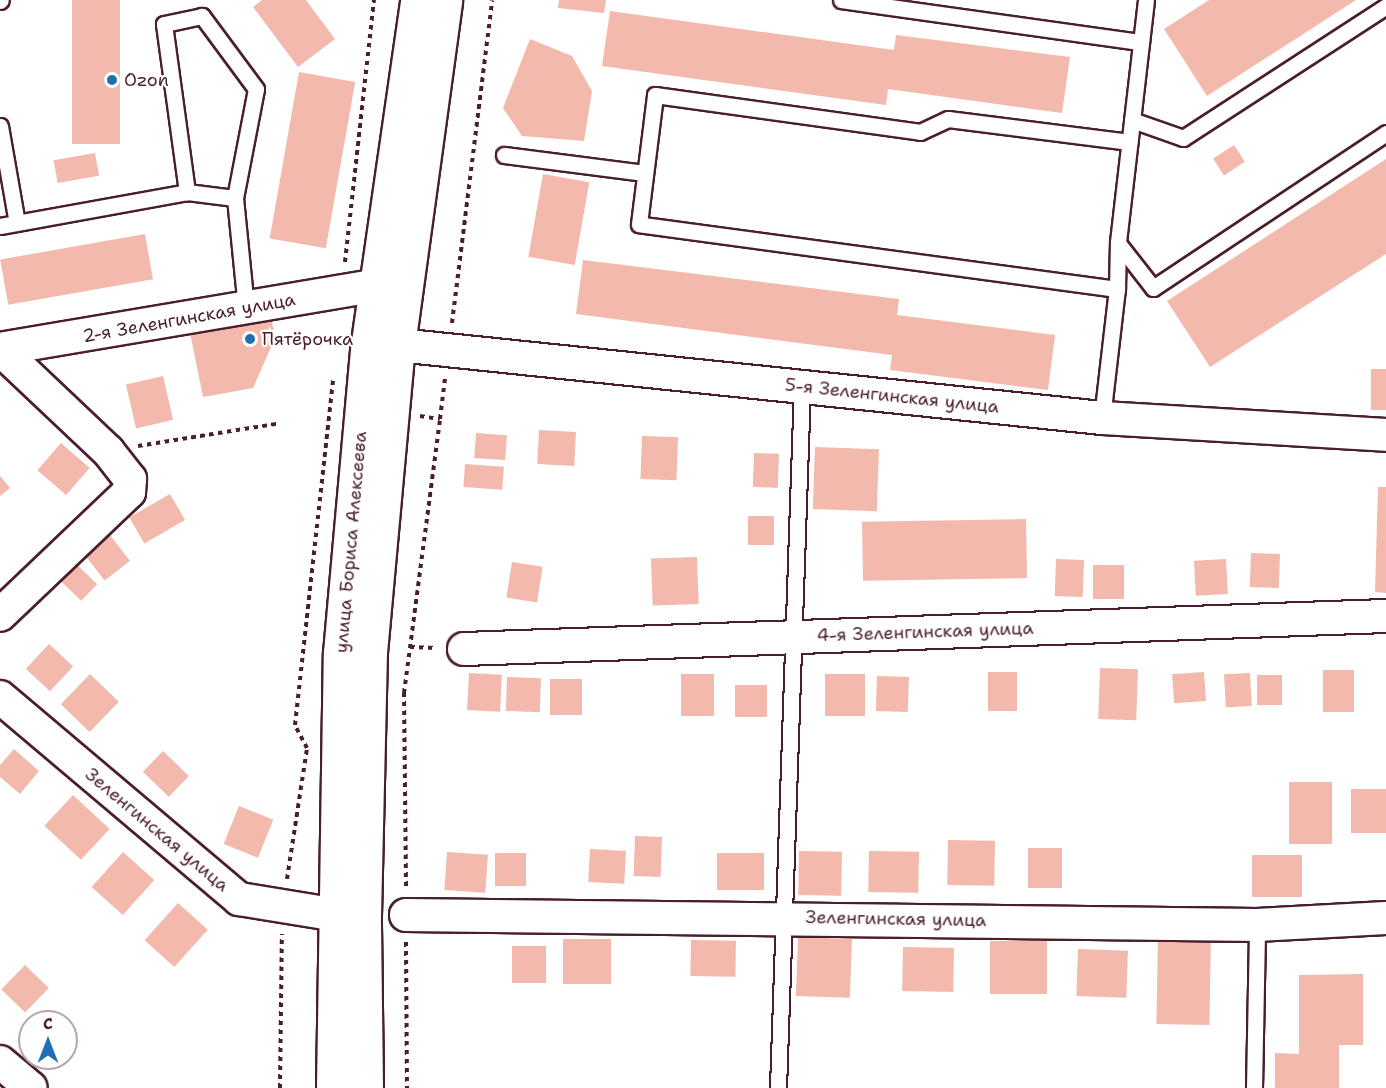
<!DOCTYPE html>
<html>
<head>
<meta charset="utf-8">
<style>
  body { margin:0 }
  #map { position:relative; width:1386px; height:1088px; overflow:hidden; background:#fff; font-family:"Shantell Sans",sans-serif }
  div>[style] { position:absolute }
  .building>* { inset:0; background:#f3b9ac; transform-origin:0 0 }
  .path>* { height:4px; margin-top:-2px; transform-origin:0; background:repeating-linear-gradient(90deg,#4a1f2b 0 4.5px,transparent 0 9px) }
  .roads { filter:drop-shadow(2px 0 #4a1f2b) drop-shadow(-2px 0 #4a1f2b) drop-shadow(0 2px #4a1f2b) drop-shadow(0 -2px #4a1f2b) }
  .lane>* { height:15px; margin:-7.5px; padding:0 7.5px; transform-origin:7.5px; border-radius:7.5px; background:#fff }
  .street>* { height:32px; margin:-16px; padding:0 16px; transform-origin:16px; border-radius:16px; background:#fff }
  .secondary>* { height:33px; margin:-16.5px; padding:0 16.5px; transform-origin:16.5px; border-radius:16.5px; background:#fff }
  .dots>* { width:16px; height:16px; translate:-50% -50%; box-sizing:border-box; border:3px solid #fff; border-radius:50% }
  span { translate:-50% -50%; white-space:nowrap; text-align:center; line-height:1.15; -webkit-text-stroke:4.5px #fff; paint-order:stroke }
  .poi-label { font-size:18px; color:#4a1f2b }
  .left { translate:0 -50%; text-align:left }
  .street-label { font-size:18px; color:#4a1f2b }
  .north { position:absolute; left:18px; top:1010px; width:60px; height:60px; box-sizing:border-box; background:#fff; border:2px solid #b7a5aa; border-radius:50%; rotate:0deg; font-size:16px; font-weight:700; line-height:24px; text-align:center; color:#4a1f2b }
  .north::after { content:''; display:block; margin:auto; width:21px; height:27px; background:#1f6fb2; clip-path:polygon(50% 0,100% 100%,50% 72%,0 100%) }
</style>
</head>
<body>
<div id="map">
  <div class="building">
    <div style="left:72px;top:0;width:48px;height:144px"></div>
    <div style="clip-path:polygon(262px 0,306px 0,335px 39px,298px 67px,253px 7px)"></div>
    <div style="clip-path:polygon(559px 0,606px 0,604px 13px,558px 8px)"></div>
    <div style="clip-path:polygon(1209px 0,1356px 0,1207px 96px,1164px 29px)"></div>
    <div style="clip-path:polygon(610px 11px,894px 50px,896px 35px,1070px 57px,1062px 113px,888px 89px,886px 105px,602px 66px)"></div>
    <div style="clip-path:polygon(530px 39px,572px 56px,592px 91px,584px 141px,522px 136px,503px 108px)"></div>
    <div style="left:299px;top:72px;width:57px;height:169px;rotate:10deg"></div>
    <div style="left:1234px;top:145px;width:20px;height:25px;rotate:57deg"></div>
    <div style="left:95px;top:153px;width:23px;height:42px;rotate:80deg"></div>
    <div style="clip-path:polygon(1386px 159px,1386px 254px,1210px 367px,1167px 301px)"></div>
    <div style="left:543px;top:174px;width:47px;height:84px;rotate:10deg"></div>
    <div style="left:145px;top:234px;width:46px;height:147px;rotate:80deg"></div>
    <div style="clip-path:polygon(583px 260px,899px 299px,897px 315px,1055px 335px,1048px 390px,890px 370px,892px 355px,576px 314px)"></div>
    <div style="clip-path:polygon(270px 312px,275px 338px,253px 388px,203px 397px,189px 328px)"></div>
    <div style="left:1371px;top:369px;width:15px;height:41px"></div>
    <div style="left:163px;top:376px;width:45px;height:38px;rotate:77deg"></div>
    <div style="left:539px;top:430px;width:37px;height:34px;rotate:3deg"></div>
    <div style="left:476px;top:433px;width:31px;height:25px;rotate:4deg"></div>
    <div style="left:642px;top:436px;width:36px;height:43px;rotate:2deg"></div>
    <div style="left:61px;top:443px;width:38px;height:36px;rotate:41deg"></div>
    <div style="left:815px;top:447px;width:64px;height:62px;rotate:2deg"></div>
    <div style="left:754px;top:453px;width:25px;height:34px;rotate:2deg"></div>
    <div style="left:465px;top:464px;width:39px;height:23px;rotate:4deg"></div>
    <div style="clip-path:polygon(0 476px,10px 488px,0 496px)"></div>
    <div style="clip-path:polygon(1378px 487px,1386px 487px,1386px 593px,1375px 592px)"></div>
    <div style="left:170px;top:494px;width:30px;height:47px;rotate:60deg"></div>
    <div style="left:774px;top:516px;width:29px;height:26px;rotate:90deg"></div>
    <div style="left:1026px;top:519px;width:59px;height:164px;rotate:89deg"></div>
    <div style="left:109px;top:534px;width:34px;height:32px;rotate:52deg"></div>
    <div style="left:1251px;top:553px;width:29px;height:34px;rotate:2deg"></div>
    <div style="left:697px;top:557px;width:47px;height:46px;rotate:88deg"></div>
    <div style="left:1056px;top:559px;width:28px;height:37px;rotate:2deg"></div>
    <div style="left:1226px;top:559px;width:35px;height:32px;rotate:87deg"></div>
    <div style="left:72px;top:560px;width:35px;height:23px;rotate:44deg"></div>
    <div style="left:512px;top:562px;width:31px;height:36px;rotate:9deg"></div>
    <div style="left:1093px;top:565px;width:31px;height:34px"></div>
    <div style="left:49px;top:644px;width:33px;height:34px;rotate:43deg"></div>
    <div style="left:1100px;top:668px;width:38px;height:51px;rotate:2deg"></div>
    <div style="left:1323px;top:670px;width:31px;height:42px"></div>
    <div style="left:988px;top:672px;width:29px;height:39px"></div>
    <div style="left:1204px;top:672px;width:29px;height:32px;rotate:86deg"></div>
    <div style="left:469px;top:673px;width:33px;height:37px;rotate:3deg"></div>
    <div style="left:1250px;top:673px;width:33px;height:26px;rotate:87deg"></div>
    <div style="left:90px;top:674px;width:40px;height:42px;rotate:44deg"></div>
    <div style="left:681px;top:674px;width:33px;height:42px"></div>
    <div style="left:825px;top:674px;width:40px;height:42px"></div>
    <div style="left:1257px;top:675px;width:25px;height:30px"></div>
    <div style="left:877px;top:676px;width:32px;height:35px;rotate:2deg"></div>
    <div style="left:507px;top:677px;width:34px;height:34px;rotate:2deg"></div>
    <div style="left:550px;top:679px;width:32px;height:36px"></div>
    <div style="left:735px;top:685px;width:32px;height:32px"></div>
    <div style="clip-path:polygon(14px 749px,39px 771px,20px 794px,0 777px,0 765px)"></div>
    <div style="left:163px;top:751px;width:36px;height:29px;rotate:44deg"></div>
    <div style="left:1289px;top:782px;width:43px;height:62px"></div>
    <div style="left:1351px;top:789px;width:35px;height:44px"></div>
    <div style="left:73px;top:795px;width:50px;height:42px;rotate:43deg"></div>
    <div style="left:239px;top:806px;width:37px;height:41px;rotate:22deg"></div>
    <div style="left:635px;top:836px;width:27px;height:40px;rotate:2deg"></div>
    <div style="left:948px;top:840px;width:47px;height:45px;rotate:1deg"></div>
    <div style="left:1028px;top:848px;width:34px;height:40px"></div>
    <div style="left:590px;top:849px;width:36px;height:33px;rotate:3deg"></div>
    <div style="left:799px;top:851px;width:43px;height:44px;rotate:1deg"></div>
    <div style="left:869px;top:851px;width:50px;height:41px;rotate:1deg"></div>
    <div style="left:123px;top:852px;width:42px;height:47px;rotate:42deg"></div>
    <div style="left:447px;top:852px;width:41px;height:38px;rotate:4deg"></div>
    <div style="left:495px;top:853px;width:31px;height:33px"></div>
    <div style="left:717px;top:853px;width:47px;height:37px"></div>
    <div style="left:1252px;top:855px;width:50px;height:42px"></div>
    <div style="left:178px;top:903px;width:40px;height:50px;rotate:42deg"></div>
    <div style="left:1158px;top:933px;width:53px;height:91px;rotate:1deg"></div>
    <div style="left:798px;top:937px;width:54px;height:59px;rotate:2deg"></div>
    <div style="left:611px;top:939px;width:45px;height:48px;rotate:90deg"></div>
    <div style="left:691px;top:940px;width:45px;height:36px;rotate:1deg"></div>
    <div style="left:990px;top:941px;width:57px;height:53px"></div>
    <div style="left:512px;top:946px;width:34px;height:37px"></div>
    <div style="left:903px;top:947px;width:51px;height:44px;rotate:1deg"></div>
    <div style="left:1078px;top:949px;width:50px;height:47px;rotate:2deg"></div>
    <div style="left:25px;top:965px;width:33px;height:34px;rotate:44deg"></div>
    <div style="clip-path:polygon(1363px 974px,1363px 1045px,1339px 1045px,1339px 1088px,1275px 1088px,1275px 1053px,1299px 1054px,1299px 975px)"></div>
  </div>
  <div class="path">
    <div style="left:345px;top:262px;width:264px;rotate:-83.7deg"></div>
    <div style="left:452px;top:323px;width:325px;rotate:-82.9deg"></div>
    <div style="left:420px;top:416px;width:20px;rotate:9deg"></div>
    <div style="left:440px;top:419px;width:41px;rotate:-83deg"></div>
    <div style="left:138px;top:446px;width:140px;rotate:-9.1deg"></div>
    <div style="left:410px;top:647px;width:26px;rotate:2deg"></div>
    <div style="left:287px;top:879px;width:133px;rotate:-81.3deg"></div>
    <div style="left:307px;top:748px;width:26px;rotate:-118deg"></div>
    <div style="left:295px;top:725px;width:347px;rotate:-83.7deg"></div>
    <div style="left:406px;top:886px;width:193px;rotate:-90.6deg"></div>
    <div style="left:404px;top:693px;width:276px;rotate:-82.5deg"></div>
    <div style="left:406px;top:942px;width:146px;rotate:89.6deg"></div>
    <div style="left:280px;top:1088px;width:154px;rotate:-89.3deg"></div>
  </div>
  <div class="roads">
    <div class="lane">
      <div style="left:841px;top:0;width:303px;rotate:8deg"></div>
      <div style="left:1146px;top:0;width:245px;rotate:96.6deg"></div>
      <div style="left:1118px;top:243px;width:57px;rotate:52.1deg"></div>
      <div style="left:1153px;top:288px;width:280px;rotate:-33.6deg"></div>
      <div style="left:0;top:1px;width:1px;rotate:-45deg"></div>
      <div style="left:1132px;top:120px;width:54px;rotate:19.4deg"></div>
      <div style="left:1183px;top:138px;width:242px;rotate:-33deg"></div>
      <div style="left:0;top:126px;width:98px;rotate:80.1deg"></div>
      <div style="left:504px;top:155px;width:142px;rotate:7.3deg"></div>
      <div style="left:235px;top:198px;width:112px;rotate:84.3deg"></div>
      <div style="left:0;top:226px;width:190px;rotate:-10.3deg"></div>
      <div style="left:187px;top:192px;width:48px;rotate:7.1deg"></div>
      <div style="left:235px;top:198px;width:111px;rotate:-79.1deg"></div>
      <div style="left:256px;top:89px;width:91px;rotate:-126.5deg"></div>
      <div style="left:202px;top:16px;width:39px;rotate:168deg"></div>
      <div style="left:164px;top:24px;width:170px;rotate:82.2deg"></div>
      <div style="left:1117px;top:289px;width:46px;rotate:-88.8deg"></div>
      <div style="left:1102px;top:418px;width:130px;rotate:-83.4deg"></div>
      <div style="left:1117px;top:289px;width:482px;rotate:-172.3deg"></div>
      <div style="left:639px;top:224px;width:130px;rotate:-82.9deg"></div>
      <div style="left:655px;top:95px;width:268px;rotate:7.9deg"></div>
      <div style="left:920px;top:132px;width:31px;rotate:-25deg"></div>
      <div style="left:948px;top:119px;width:183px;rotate:7.2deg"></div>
      <div style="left:778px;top:1088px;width:700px;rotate:-88.04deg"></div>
      <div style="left:1254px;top:1088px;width:163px;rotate:-88.9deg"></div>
    </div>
    <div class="street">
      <div style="left:398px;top:345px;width:708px;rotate:5.92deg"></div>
      <div style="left:1102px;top:418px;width:285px;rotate:3.4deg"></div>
      <div style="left:0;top:349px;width:383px;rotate:-9.6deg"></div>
      <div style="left:0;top:349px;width:149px;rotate:43.4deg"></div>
      <div style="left:108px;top:451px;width:36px;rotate:52deg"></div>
      <div style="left:130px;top:479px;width:13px;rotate:94deg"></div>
      <div style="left:129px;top:492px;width:178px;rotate:136.4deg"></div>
      <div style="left:464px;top:649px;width:923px;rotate:-2.05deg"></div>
      <div style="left:0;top:697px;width:313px;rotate:40.2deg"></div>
      <div style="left:239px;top:899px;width:99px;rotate:9.3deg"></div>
      <div style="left:406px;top:915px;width:851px;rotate:0.67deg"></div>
      <div style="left:1257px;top:925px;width:129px;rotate:-3.1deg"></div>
      <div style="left:0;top:1062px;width:40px;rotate:40deg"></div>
    </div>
    <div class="secondary">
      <div style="left:333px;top:1088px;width:435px;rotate:-89.1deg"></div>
      <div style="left:340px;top:653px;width:312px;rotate:-84.9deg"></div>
      <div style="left:368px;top:342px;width:345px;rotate:-81.8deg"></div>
      <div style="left:366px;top:1088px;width:173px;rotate:-90.7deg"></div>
      <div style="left:364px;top:915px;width:263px;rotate:-88.7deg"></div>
      <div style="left:370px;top:652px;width:308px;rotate:-84.8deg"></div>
      <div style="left:398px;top:345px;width:348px;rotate:-82.2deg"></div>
    </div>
  </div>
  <div class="dots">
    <div style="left:112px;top:80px;background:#1f6fb2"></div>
    <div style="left:250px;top:339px;background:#1f6fb2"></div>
  </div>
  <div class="poi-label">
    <span class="left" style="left:124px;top:80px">Ozon</span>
    <span class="left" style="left:262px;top:339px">Пятёрочка</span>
  </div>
  <div class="street-label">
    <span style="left:189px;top:318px;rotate:-10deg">2-я Зеленгинская улица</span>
    <span style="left:892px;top:396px;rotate:6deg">5-я Зеленгинская улица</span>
    <span style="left:351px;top:542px;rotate:-85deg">улица Бориса Алексеева</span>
    <span style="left:925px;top:632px;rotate:-2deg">4-я Зеленгинская улица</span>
    <span style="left:157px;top:830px;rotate:40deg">Зеленгинская улица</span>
    <span style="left:896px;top:919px;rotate:1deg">Зеленгинская улица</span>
  </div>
  <div class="north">С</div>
</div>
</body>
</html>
